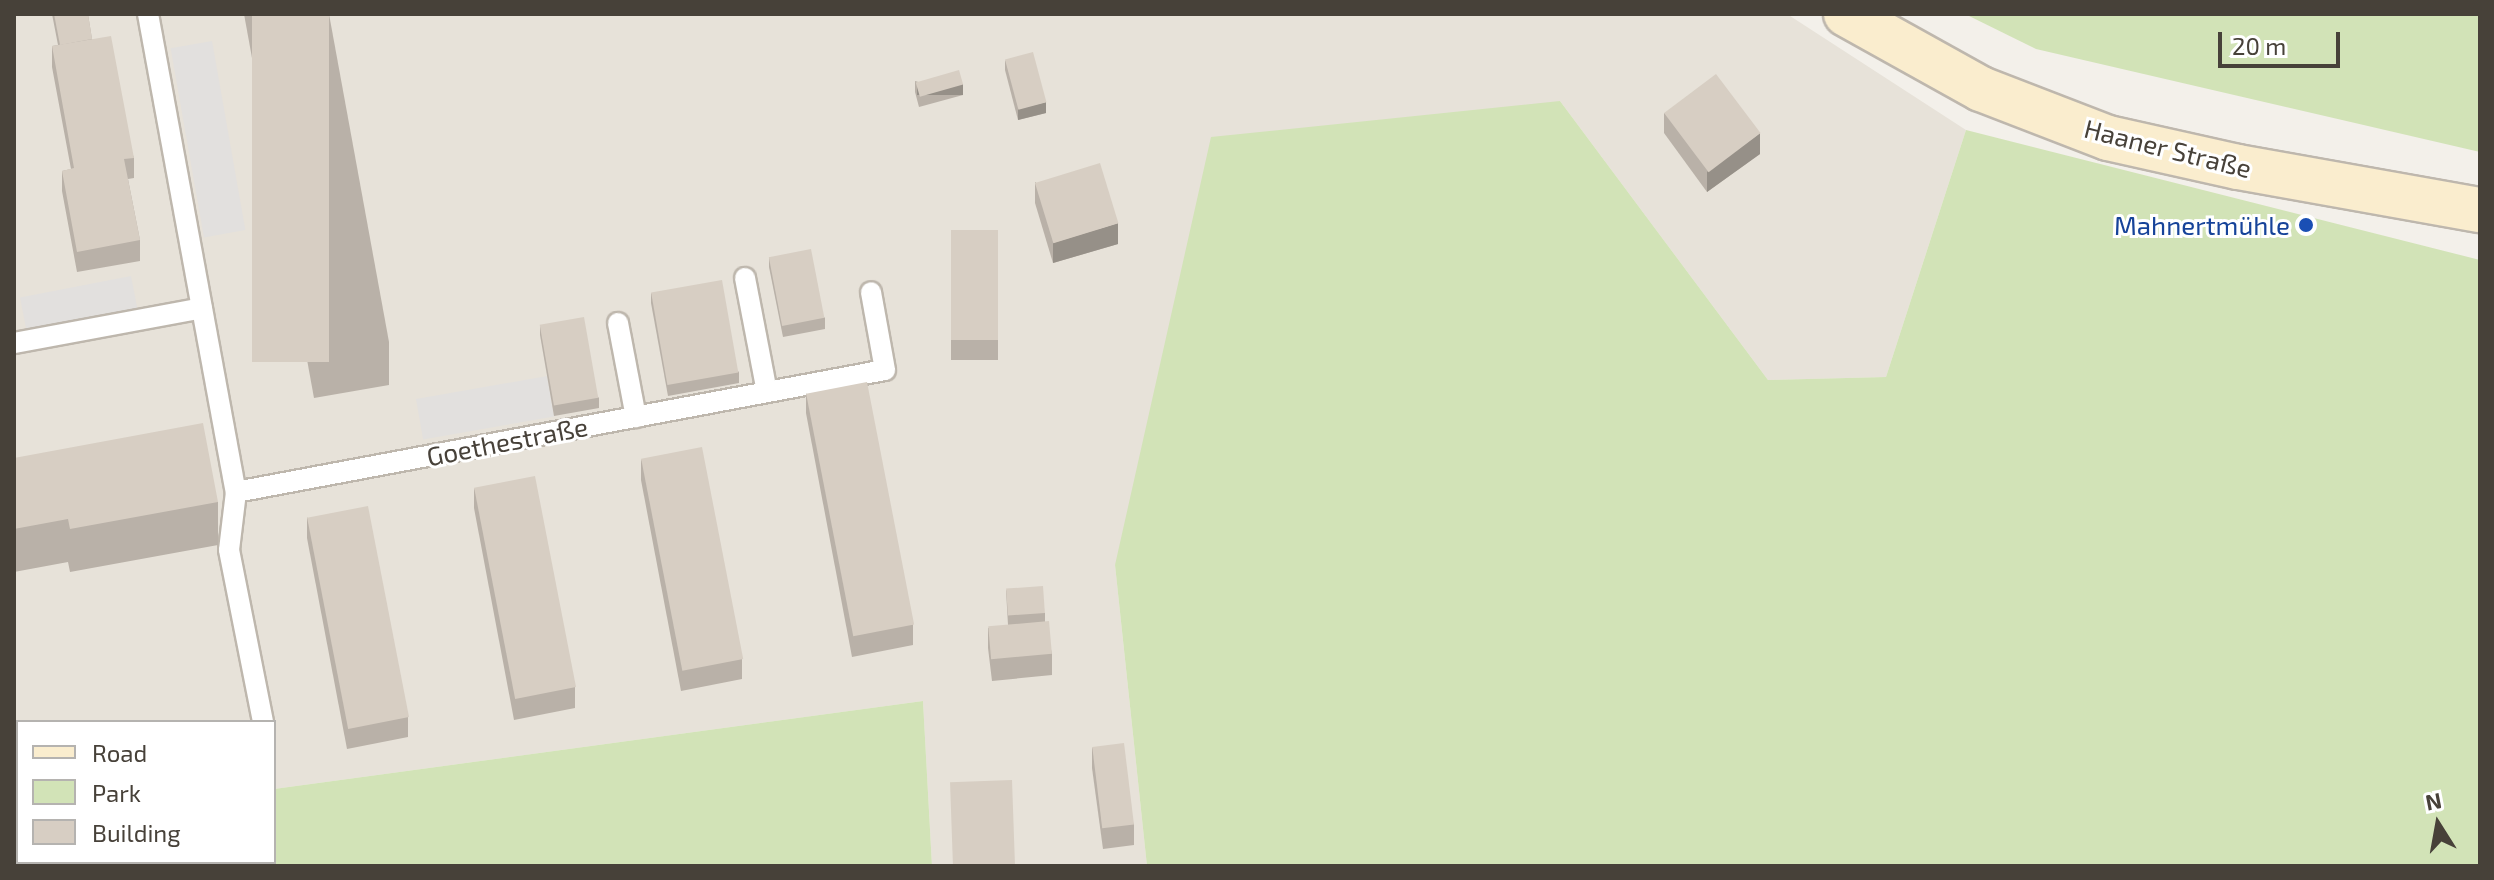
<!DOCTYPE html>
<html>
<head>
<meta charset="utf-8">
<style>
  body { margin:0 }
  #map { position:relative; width:2494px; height:880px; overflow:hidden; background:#f3f0ea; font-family:"Exo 2",sans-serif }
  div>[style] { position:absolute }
  .residential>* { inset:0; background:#e7e2d9 }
  .green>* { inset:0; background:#d2e3b7 }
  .parking>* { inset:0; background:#e2e0de; transform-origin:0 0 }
  .roads { filter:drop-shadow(2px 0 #beb7ad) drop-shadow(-2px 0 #beb7ad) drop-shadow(0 2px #beb7ad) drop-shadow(0 -2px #beb7ad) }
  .lane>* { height:20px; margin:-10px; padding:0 10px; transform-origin:10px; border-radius:10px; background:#fff }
  .secondary>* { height:44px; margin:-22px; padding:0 22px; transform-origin:22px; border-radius:22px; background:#faedce }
  .wall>* { inset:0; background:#b9b1a8; transform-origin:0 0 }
  .shaded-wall>* { inset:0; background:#969088; transform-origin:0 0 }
  .building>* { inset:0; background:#d7cec3; transform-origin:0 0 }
  .dots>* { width:22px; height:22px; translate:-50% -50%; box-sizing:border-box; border:4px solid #fff; border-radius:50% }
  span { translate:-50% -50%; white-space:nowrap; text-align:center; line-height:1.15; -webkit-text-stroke:6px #fff; paint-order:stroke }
  .street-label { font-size:26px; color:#474139 }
  .transit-label { font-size:26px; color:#164399 }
  .right { translate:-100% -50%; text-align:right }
  .frame { position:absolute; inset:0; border:16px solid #474139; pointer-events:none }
  .legend { position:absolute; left:16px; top:720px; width:260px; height:144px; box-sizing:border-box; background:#fff; border:2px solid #b5b3b0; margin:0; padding:10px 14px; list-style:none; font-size:24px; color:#474139 }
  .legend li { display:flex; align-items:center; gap:16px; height:40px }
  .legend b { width:40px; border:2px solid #b5b3b0 }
  .north { position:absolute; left:2398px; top:784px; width:80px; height:80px; -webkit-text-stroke:6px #fff; paint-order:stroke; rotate:349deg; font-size:22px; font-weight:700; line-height:32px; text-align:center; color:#474139 }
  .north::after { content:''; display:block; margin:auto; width:28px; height:36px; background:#474139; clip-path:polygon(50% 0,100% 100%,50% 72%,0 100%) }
  .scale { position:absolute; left:2218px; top:32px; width:122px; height:36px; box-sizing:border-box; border:4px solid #474139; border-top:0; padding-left:10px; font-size:24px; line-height:28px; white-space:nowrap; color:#474139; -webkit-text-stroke:6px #fff; paint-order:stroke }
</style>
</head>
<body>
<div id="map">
  <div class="residential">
    <div style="clip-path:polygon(14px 14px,1787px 14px,1966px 130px,1886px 377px,1768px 380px,1560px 101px,1115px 565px,1147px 866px,932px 866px,923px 701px,274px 789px,274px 722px,18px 722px,18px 824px,14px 824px)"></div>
  </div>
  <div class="green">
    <div style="clip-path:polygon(1965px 14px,2480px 14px,2480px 152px,2036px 49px)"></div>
    <div style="clip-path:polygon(1560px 101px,1768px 380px,1886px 377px,1966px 130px,2480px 260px,2480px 866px,1147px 866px,1115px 565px,1211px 137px)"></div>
    <div style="clip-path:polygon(923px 701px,932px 866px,14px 866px,14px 824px,18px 824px,18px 862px,274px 862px,274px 789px)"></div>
  </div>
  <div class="parking">
    <div style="left:212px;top:41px;width:192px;height:42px;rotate:80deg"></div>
    <div style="left:131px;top:276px;width:33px;height:113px;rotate:79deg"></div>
    <div style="left:547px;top:376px;width:41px;height:133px;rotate:80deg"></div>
  </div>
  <div class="roads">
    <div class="lane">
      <div style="left:148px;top:14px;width:486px;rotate:79.6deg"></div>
      <div style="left:236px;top:492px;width:660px;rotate:-10.65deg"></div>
      <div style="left:885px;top:370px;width:79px;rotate:-100.2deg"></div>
      <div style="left:745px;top:278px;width:116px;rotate:79.1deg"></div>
      <div style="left:618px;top:323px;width:96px;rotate:79.2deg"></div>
      <div style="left:14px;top:343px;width:191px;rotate:-10.5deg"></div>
      <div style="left:236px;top:492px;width:58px;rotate:96.9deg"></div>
      <div style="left:229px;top:550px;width:175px;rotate:78.8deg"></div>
    </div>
    <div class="secondary">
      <div style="left:1846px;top:14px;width:154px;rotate:29.1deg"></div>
      <div style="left:1981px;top:89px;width:136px;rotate:21.1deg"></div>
      <div style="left:2108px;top:138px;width:133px;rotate:12.6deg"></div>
      <div style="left:2238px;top:167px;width:246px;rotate:10.1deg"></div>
    </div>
  </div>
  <div class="wall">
    <div style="clip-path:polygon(52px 14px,88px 14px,92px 39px,134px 158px,134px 178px,128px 179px,140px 240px,140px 261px,77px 272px,62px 191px,62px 171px,71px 169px,52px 67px,52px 46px,58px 45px)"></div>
    <div style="clip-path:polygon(244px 14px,329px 14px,389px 342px,389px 385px,314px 398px)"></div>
    <div style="clip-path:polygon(1005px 60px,1046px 113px,1018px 120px,1005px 70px)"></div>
    <div style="clip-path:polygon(915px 81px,963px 95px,919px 107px,915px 92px)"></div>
    <div style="clip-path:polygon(1664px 113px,1760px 154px,1707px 192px,1664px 133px)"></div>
    <div style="clip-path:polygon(1035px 182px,1118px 244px,1053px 263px,1035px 203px)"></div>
    <div style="left:951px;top:230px;width:47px;height:130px"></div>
    <div style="clip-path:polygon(769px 257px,825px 318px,825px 329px,783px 337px,769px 267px)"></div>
    <div style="clip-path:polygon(651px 293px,739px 372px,739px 383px,668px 396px,651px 303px)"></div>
    <div style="clip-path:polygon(540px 325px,599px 398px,599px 408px,554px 416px,540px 335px)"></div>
    <div style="clip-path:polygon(806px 393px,913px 625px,913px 645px,852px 657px,806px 413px)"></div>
    <div style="clip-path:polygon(14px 458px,218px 502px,218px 545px,70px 572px,68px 562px,14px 572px)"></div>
    <div style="clip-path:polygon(641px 459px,742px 659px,742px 679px,681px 691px,641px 480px)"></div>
    <div style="clip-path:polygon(474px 488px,575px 687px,575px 708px,514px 720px,474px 508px)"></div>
    <div style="clip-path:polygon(307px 517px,408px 717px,408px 737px,347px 749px,307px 538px)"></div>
    <div style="clip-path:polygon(1006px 590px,1045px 613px,1045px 622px,1052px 654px,1052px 675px,992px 681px,988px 648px,988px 628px,1008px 625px)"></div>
    <div style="clip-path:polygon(1092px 747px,1134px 824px,1134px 845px,1103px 849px,1092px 768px)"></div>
  </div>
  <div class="shaded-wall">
    <div style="left:963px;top:84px;width:11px;height:46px;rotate:90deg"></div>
    <div style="clip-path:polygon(1046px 102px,1046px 113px,1018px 120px,1018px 109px)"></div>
    <div style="clip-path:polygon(1760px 133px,1760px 154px,1707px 192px,1707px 172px)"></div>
    <div style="clip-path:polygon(1118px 223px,1118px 244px,1053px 263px,1053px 243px)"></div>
  </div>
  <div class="building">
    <div style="clip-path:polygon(54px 14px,88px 14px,92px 39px,60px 45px)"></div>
    <div style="left:252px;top:14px;width:77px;height:348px"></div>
    <div style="clip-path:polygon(111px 36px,134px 158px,124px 159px,140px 240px,77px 252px,62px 171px,74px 168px,52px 46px)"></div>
    <div style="left:1033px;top:52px;width:52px;height:29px;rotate:75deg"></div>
    <div style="left:959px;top:70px;width:15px;height:45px;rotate:74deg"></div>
    <div style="left:1716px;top:74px;width:74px;height:65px;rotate:53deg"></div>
    <div style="left:1100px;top:163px;width:63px;height:68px;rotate:73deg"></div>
    <div style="left:951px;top:230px;width:47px;height:110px"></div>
    <div style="left:811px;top:249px;width:70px;height:43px;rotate:79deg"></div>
    <div style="left:722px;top:280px;width:94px;height:72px;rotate:80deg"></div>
    <div style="left:584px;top:317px;width:82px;height:45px;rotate:80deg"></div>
    <div style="left:867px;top:382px;width:247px;height:62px;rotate:79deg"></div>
    <div style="clip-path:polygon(203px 423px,218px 502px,70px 529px,68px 519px,14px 529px,14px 458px)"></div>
    <div style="left:702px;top:447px;width:216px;height:62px;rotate:79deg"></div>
    <div style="left:535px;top:476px;width:215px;height:62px;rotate:79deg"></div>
    <div style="left:368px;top:506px;width:215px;height:62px;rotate:79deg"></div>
    <div style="left:1043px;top:586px;width:27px;height:37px;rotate:86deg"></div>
    <div style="left:1049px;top:621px;width:33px;height:61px;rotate:85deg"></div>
    <div style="left:1124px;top:743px;width:82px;height:32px;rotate:83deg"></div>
    <div style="left:1012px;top:780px;width:86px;height:62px;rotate:88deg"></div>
  </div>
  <div class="dots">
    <div style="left:2306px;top:225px;background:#1a4fb4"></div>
  </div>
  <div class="street-label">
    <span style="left:2168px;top:148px;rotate:14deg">Haaner Straße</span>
    <span style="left:507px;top:441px;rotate:-11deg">Goethestraße</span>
  </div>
  <div class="transit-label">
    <span class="right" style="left:2290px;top:225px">Mahnertmühle</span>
  </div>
  <div class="frame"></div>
  <ul class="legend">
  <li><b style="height:10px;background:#faedce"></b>Road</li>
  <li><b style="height:22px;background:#d2e3b7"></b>Park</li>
  <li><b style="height:22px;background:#d7cec3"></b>Building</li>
  </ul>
  <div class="north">N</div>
  <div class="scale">20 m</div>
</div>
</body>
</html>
